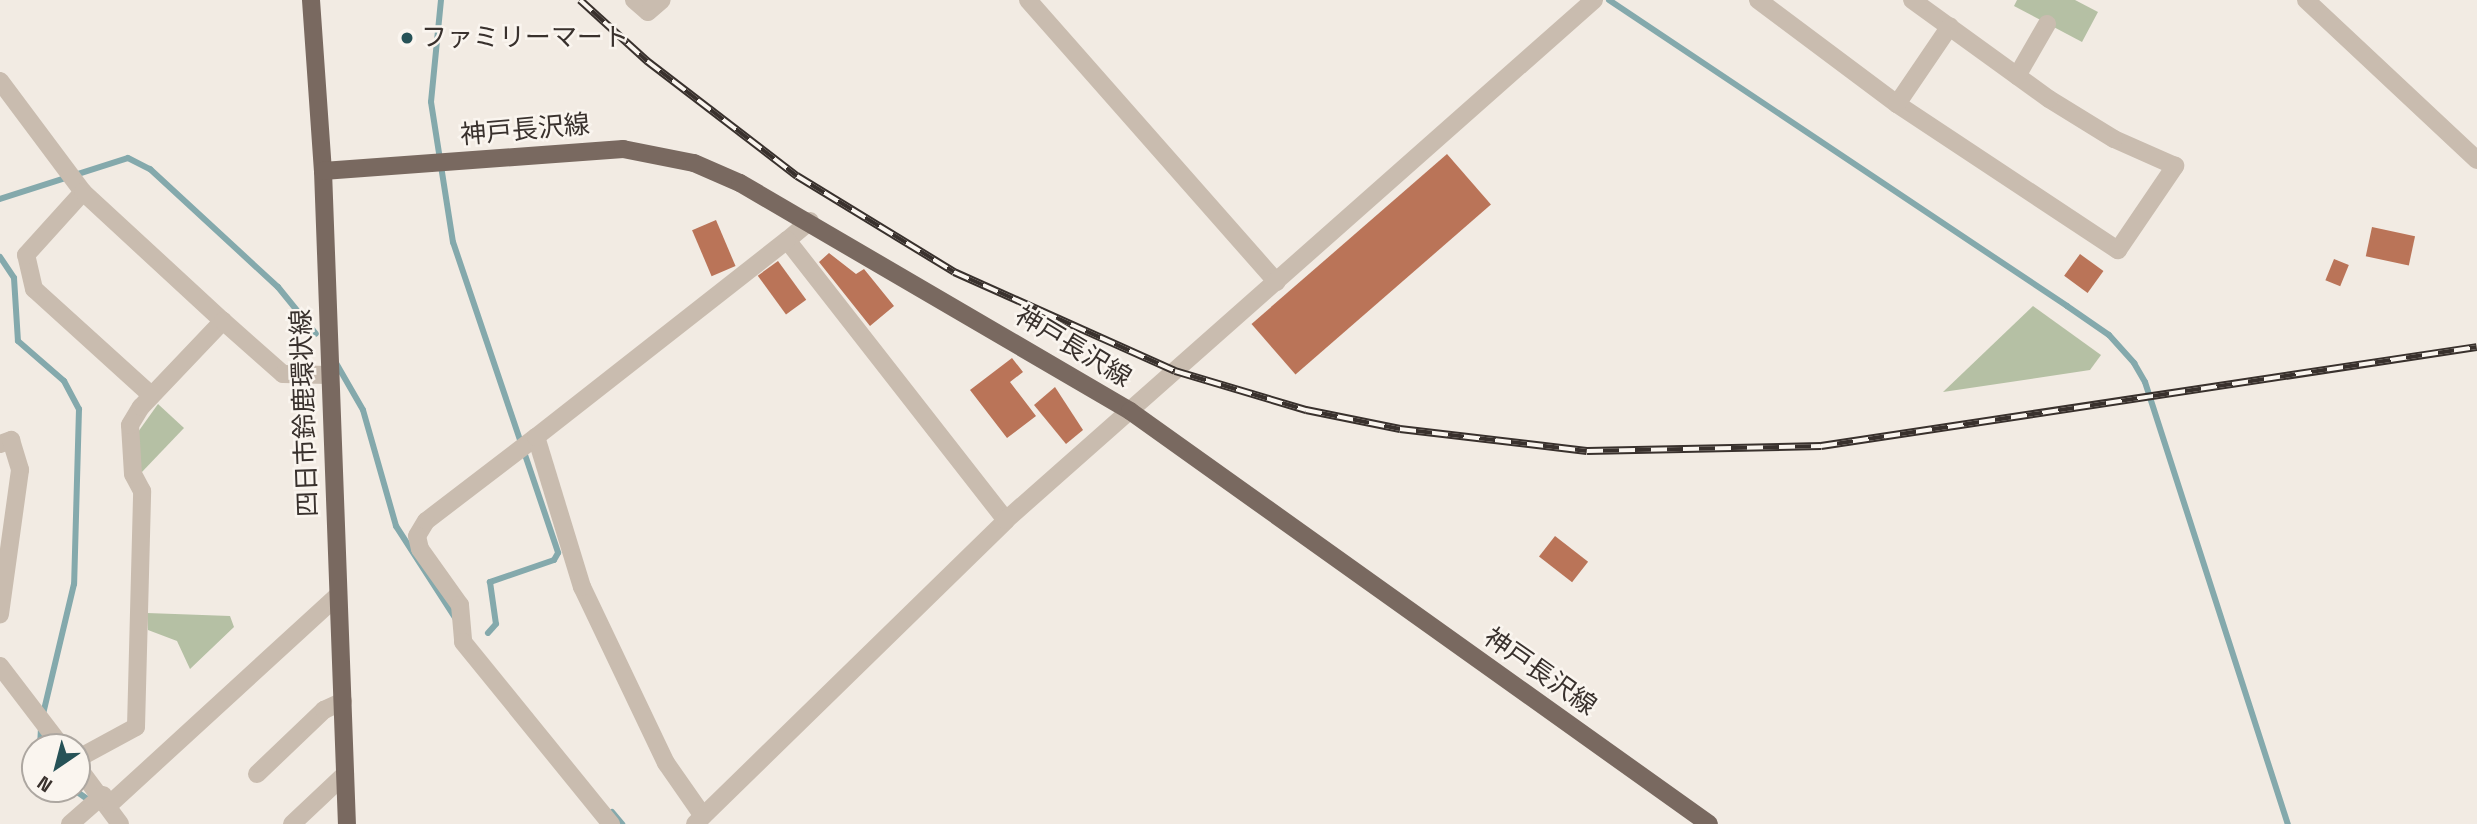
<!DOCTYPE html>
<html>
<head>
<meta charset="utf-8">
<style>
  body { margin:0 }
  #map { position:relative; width:2477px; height:824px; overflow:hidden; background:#f2ebe3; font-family:"Space Grotesk","Noto Sans JP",sans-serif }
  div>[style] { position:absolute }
  .green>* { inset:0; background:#b5c0a4 }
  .stream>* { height:6px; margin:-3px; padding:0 3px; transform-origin:3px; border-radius:3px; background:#84a9ac }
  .building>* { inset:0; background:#ba7458; transform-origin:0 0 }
  .minor>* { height:18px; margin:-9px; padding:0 9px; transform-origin:9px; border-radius:9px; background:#c9bcaf }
  .major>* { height:18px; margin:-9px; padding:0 9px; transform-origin:9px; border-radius:9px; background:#796960 }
  .rail>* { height:8px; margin-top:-4px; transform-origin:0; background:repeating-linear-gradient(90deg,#faf5ef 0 16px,#39312d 0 32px); box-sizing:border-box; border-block:2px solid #39312d }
  .dots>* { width:19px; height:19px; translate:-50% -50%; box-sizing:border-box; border:4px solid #faf5ef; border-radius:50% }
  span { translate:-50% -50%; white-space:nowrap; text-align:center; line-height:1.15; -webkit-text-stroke:5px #faf5ef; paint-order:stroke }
  .poi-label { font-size:26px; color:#39312d }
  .left { translate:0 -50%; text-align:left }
  .street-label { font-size:26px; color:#39312d }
  .north { position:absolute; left:21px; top:733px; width:70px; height:70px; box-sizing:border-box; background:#faf5ef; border:2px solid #ada7a1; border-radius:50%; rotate:215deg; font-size:19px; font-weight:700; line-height:28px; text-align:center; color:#39312d }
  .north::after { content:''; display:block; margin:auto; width:24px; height:32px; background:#265257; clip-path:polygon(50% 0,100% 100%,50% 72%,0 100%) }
</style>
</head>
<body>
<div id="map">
  <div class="green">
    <div style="clip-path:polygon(2017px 0,2075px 0,2098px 12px,2082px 42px,2014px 6px)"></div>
    <div style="clip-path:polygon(2033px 306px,2101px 355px,2090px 370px,1943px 392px)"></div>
    <div style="clip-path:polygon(158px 404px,184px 428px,141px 473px,138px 432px)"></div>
    <div style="clip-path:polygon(147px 613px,230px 616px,234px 627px,190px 669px,177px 641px,148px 630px)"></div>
  </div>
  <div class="stream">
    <div style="left:441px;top:0;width:102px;rotate:95.6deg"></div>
    <div style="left:431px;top:102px;width:142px;rotate:81.1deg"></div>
    <div style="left:453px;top:242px;width:328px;rotate:71.3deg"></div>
    <div style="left:558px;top:553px;width:8px;rotate:120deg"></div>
    <div style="left:554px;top:560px;width:68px;rotate:161deg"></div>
    <div style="left:490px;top:582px;width:42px;rotate:81.9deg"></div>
    <div style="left:496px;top:624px;width:12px;rotate:132deg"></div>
    <div style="left:1609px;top:0;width:551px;rotate:33.75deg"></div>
    <div style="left:2067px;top:306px;width:51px;rotate:34.6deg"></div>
    <div style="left:2109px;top:335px;width:38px;rotate:48deg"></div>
    <div style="left:2134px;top:363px;width:22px;rotate:60deg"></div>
    <div style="left:2145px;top:382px;width:465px;rotate:72.1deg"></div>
    <div style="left:0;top:199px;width:134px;rotate:-17.8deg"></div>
    <div style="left:128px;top:158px;width:25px;rotate:27deg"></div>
    <div style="left:150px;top:169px;width:174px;rotate:42.7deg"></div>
    <div style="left:278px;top:287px;width:60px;rotate:51deg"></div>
    <div style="left:0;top:257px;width:25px;rotate:56deg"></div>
    <div style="left:14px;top:278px;width:63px;rotate:86.4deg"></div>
    <div style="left:18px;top:341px;width:61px;rotate:41deg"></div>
    <div style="left:64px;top:381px;width:32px;rotate:62deg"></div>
    <div style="left:79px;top:409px;width:175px;rotate:91.6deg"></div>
    <div style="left:74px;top:584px;width:134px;rotate:103.4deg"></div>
    <div style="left:336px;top:363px;width:54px;rotate:60.1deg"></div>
    <div style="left:363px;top:410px;width:121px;rotate:74.1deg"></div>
    <div style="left:396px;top:526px;width:111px;rotate:57.2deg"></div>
    <div style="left:40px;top:747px;width:22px;rotate:-87deg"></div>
    <div style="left:73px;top:789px;width:24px;rotate:35deg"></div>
    <div style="left:612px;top:812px;width:16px;rotate:50deg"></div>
  </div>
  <div class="building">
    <div style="left:1447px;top:154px;width:67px;height:259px;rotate:49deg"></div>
    <div style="left:716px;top:220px;width:50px;height:26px;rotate:67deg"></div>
    <div style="left:2372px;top:227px;width:44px;height:30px;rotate:12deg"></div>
    <div style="clip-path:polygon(829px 253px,856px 274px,864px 269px,894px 306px,870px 326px,819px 262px)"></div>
    <div style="left:2080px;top:254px;width:29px;height:27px;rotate:36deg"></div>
    <div style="left:2334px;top:259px;width:16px;height:23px;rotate:22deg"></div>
    <div style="left:778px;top:261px;width:48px;height:25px;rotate:54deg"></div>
    <div style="clip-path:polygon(1012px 358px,1023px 372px,1010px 382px,1036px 416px,1007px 438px,970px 390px)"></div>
    <div style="clip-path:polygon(1055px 387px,1083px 430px,1066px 444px,1034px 405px)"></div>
    <div style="left:1555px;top:536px;width:42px;height:26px;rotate:38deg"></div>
  </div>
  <div class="minor">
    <div style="left:634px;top:0;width:18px;rotate:41deg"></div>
    <div style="left:648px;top:12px;width:18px;rotate:-41deg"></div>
    <div style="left:1028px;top:0;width:376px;rotate:48.6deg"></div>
    <div style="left:1758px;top:0;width:174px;rotate:36.8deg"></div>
    <div style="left:1897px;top:104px;width:265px;rotate:33.5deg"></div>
    <div style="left:2118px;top:250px;width:102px;rotate:-55.8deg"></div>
    <div style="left:2175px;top:166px;width:67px;rotate:-156.1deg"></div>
    <div style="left:2114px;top:139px;width:76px;rotate:-148.4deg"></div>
    <div style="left:2049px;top:99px;width:169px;rotate:-144.1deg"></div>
    <div style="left:2306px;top:0;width:234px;rotate:43.1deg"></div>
    <div style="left:2017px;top:76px;width:60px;rotate:-60deg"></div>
    <div style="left:0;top:81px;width:139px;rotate:53.2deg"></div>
    <div style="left:1897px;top:104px;width:94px;rotate:-55.8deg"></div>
    <div style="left:810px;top:221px;width:30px;rotate:140deg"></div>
    <div style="left:787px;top:240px;width:355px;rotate:52deg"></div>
    <div style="left:151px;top:395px;width:158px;rotate:-137.8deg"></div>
    <div style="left:34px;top:289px;width:35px;rotate:-103deg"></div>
    <div style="left:26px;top:255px;width:85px;rotate:-47.9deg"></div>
    <div style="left:83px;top:192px;width:190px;rotate:42.7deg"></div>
    <div style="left:536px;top:437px;width:138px;rotate:142.6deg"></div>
    <div style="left:426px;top:521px;width:17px;rotate:121deg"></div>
    <div style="left:417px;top:536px;width:13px;rotate:77deg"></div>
    <div style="left:420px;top:549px;width:69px;rotate:54.5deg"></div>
    <div style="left:460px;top:605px;width:37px;rotate:85deg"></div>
    <div style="left:463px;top:642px;width:235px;rotate:50.9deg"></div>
    <div style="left:0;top:444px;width:12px;rotate:-20deg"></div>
    <div style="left:11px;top:440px;width:31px;rotate:73deg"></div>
    <div style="left:20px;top:470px;width:146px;rotate:97.9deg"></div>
    <div style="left:0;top:666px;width:102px;rotate:52.6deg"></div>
    <div style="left:77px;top:759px;width:67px;rotate:-28.5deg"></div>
    <div style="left:136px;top:727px;width:236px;rotate:-88.5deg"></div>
    <div style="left:142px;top:491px;width:19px;rotate:-118deg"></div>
    <div style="left:133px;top:474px;width:49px;rotate:-93.5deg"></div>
    <div style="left:130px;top:425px;width:21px;rotate:-59deg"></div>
    <div style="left:141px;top:407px;width:119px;rotate:-46.4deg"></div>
    <div style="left:223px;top:321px;width:80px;rotate:41.5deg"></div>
    <div style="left:283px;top:374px;width:45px;rotate:1.3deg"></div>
    <div style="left:77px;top:766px;width:72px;rotate:53.4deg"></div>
    <div style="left:257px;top:774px;width:93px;rotate:-43.7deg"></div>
    <div style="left:324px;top:710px;width:21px;rotate:-25deg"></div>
    <div style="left:110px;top:804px;width:306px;rotate:-42.5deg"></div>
    <div style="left:703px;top:816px;width:65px;rotate:-124.9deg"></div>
    <div style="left:666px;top:763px;width:195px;rotate:-115.5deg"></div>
    <div style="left:582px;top:587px;width:157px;rotate:-107deg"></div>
    <div style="left:536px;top:437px;width:319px;rotate:-38.1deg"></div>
    <div style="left:70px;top:824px;width:44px;rotate:-41.3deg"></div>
    <div style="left:292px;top:824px;width:73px;rotate:-43.3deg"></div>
    <div style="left:695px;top:824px;width:435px;rotate:-44.3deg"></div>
    <div style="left:1006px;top:520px;width:785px;rotate:-41.49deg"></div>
  </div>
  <div class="major">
    <div style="left:311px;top:0;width:171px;rotate:86deg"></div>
    <div style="left:323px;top:171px;width:653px;rotate:87.9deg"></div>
    <div style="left:323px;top:171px;width:301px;rotate:-4.2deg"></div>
    <div style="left:623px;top:149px;width:72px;rotate:11.2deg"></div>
    <div style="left:694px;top:163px;width:50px;rotate:23.5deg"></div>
    <div style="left:740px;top:183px;width:452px;rotate:30.3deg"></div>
    <div style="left:1130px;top:411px;width:711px;rotate:35.5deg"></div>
  </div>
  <div class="rail">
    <div style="left:580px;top:0;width:91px;rotate:42.3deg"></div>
    <div style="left:647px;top:61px;width:189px;rotate:37.5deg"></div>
    <div style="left:797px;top:176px;width:184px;rotate:31.4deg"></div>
    <div style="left:954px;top:272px;width:242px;rotate:24.1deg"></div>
    <div style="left:1175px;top:371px;width:137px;rotate:16.6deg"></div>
    <div style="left:1306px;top:410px;width:96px;rotate:11.4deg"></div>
    <div style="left:1400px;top:429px;width:188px;rotate:6.7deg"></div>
    <div style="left:1587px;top:451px;width:234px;rotate:-1.2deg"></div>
    <div style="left:1821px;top:446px;width:663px;rotate:-8.58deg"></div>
  </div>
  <div class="dots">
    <div style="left:407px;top:38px;background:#265257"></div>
  </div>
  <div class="poi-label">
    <span class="left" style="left:421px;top:38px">ファミリーマート</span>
  </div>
  <div class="street-label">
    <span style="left:525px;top:130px;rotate:-5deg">神戸長沢線</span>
    <span style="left:1073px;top:347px;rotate:31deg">神戸長沢線</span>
    <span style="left:305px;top:413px;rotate:-92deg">四日市鈴鹿環状線</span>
    <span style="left:1540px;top:672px;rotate:35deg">神戸長沢線</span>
  </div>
  <div class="north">N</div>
</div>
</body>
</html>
